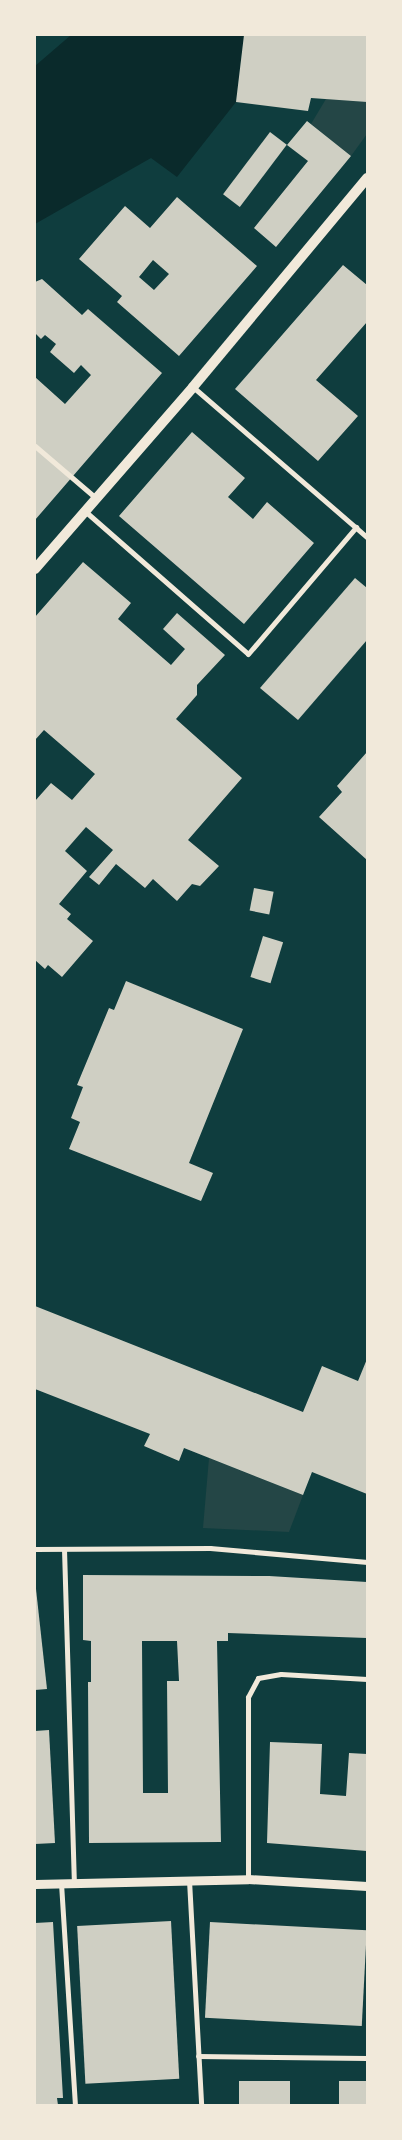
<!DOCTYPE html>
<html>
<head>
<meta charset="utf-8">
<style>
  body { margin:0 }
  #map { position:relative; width:402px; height:2140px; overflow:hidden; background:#0f3d3e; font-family:"Nunito Sans",sans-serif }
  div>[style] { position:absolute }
  .green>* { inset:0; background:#244646 }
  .water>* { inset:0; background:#0a2a2b }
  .building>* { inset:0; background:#cfcfc3; transform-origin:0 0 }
  .minor>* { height:5px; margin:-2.5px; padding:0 2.5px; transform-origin:2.5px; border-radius:2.5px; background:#f1e9da }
  .tertiary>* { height:9px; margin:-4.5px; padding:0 4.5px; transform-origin:4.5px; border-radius:4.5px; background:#f1e9da }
  .secondary>* { height:10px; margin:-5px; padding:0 5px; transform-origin:5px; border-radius:5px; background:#f1e9da }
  span { translate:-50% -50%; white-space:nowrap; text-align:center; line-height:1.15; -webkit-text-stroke:5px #f1e9da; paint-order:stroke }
  .frame { position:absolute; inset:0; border:36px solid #f1e9da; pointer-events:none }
</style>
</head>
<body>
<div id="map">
  <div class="green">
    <div style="clip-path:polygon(326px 99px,367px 102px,367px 134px,351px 156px,311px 124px)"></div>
    <div style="clip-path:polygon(209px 1458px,303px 1495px,289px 1532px,203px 1528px)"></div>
  </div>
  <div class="water">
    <div style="clip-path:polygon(71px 35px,244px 35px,236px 102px,177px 177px,151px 158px,35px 224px,35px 66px)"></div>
  </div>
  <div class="building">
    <div style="clip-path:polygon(244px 35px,367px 35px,367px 102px,311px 98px,308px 111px,236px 102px)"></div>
    <div style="clip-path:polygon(307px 121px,351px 156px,276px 247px,254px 228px,308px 161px,287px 145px)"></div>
    <div style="left:270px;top:132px;width:21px;height:78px;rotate:37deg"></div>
    <div style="clip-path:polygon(evenodd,177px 197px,257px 266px,179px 356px,117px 302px,122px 296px,79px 259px,125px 206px,150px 228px,177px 197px,153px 260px,169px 274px,154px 290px,139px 277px,153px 260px)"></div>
    <div style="clip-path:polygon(343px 265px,367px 285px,367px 322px,316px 380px,358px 416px,318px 461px,235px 389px)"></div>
    <div style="clip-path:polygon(42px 279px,82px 315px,88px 309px,162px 373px,35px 520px,35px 377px,65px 404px,91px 375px,81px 365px,74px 373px,50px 352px,56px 344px,45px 335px,41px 339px,35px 333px,35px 282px)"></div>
    <div style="clip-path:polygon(192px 432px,245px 478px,228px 497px,253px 519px,267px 502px,314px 543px,244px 624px,119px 516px)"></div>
    <div style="clip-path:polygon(83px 562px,131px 603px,118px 619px,171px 665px,185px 649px,163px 629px,177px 613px,225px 655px,197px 685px,197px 695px,176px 719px,242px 778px,188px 840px,219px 866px,200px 886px,192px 884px,177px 901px,153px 879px,145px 888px,116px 864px,99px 885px,89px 877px,113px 850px,86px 827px,65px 851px,87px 871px,59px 904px,71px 914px,67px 919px,93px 941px,62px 977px,48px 965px,45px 969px,35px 960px,35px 801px,51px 783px,72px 800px,95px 774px,44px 730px,35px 740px,35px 617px)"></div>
    <div style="clip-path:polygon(355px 578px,367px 588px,367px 640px,298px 720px,260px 688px)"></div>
    <div style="clip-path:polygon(367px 752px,367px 860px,319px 817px,342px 792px,337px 786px)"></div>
    <div style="left:254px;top:888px;width:20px;height:23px;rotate:11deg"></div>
    <div style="left:263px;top:936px;width:21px;height:43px;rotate:17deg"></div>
    <div style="clip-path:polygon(126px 981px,243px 1029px,189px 1163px,213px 1173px,201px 1201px,69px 1149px,80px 1122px,71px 1118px,83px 1087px,77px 1085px,109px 1008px,114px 1010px)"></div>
    <div style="clip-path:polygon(35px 1306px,303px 1412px,322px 1366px,358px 1381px,367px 1359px,367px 1494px,312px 1472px,303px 1495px,184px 1448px,179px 1461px,144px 1446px,150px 1434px,35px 1389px)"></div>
    <div style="clip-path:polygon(evenodd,83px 1575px,269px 1576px,367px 1582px,367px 1638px,228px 1633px,228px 1641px,217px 1641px,221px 1842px,89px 1843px,88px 1682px,91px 1682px,91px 1641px,83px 1640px,83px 1575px,142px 1641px,177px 1641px,179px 1681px,167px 1681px,168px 1793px,143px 1793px,142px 1641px)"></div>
    <div style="clip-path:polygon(35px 1580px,47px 1689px,35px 1690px)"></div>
    <div style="clip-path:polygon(49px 1730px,55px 1843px,35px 1844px,35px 1731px)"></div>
    <div style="clip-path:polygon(270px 1742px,322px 1744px,320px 1794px,346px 1796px,349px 1753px,367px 1754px,367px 1851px,267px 1843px)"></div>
    <div style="left:171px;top:1921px;width:158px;height:94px;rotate:87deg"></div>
    <div style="clip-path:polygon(53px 1922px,63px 2098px,57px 2098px,58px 2105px,35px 2105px,35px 1923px)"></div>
    <div style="left:210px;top:1922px;width:157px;height:96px;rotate:3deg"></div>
    <div style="left:290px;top:2081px;width:24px;height:51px;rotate:90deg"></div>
    <div style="left:339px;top:2081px;width:28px;height:24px"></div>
  </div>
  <div class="minor">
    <div style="left:193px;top:387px;width:230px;rotate:40.8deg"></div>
    <div style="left:35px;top:446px;width:82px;rotate:40.5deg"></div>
    <div style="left:86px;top:512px;width:215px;rotate:41.2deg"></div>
    <div style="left:248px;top:654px;width:167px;rotate:-49.6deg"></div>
    <div style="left:35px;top:1549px;width:175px;rotate:-0.3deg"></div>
    <div style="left:210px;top:1548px;width:158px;rotate:5.1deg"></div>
    <div style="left:64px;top:1549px;width:332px;rotate:88.3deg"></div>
    <div style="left:248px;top:1879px;width:182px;rotate:-90deg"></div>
    <div style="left:248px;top:1697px;width:21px;rotate:-62deg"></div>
    <div style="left:258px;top:1678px;width:23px;rotate:-10deg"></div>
    <div style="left:281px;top:1674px;width:86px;rotate:3.3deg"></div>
    <div style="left:189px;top:1880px;width:225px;rotate:86.9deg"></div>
    <div style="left:61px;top:1883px;width:222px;rotate:86.4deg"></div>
    <div style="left:198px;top:2056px;width:169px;rotate:0.7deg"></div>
  </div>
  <div class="tertiary">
    <div style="left:35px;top:1884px;width:213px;rotate:-1.3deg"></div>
    <div style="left:248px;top:1879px;width:119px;rotate:3.4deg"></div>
  </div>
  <div class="secondary">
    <div style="left:35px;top:569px;width:241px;rotate:-49deg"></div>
    <div style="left:193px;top:387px;width:272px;rotate:-50.2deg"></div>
  </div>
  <div class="frame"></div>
</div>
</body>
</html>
